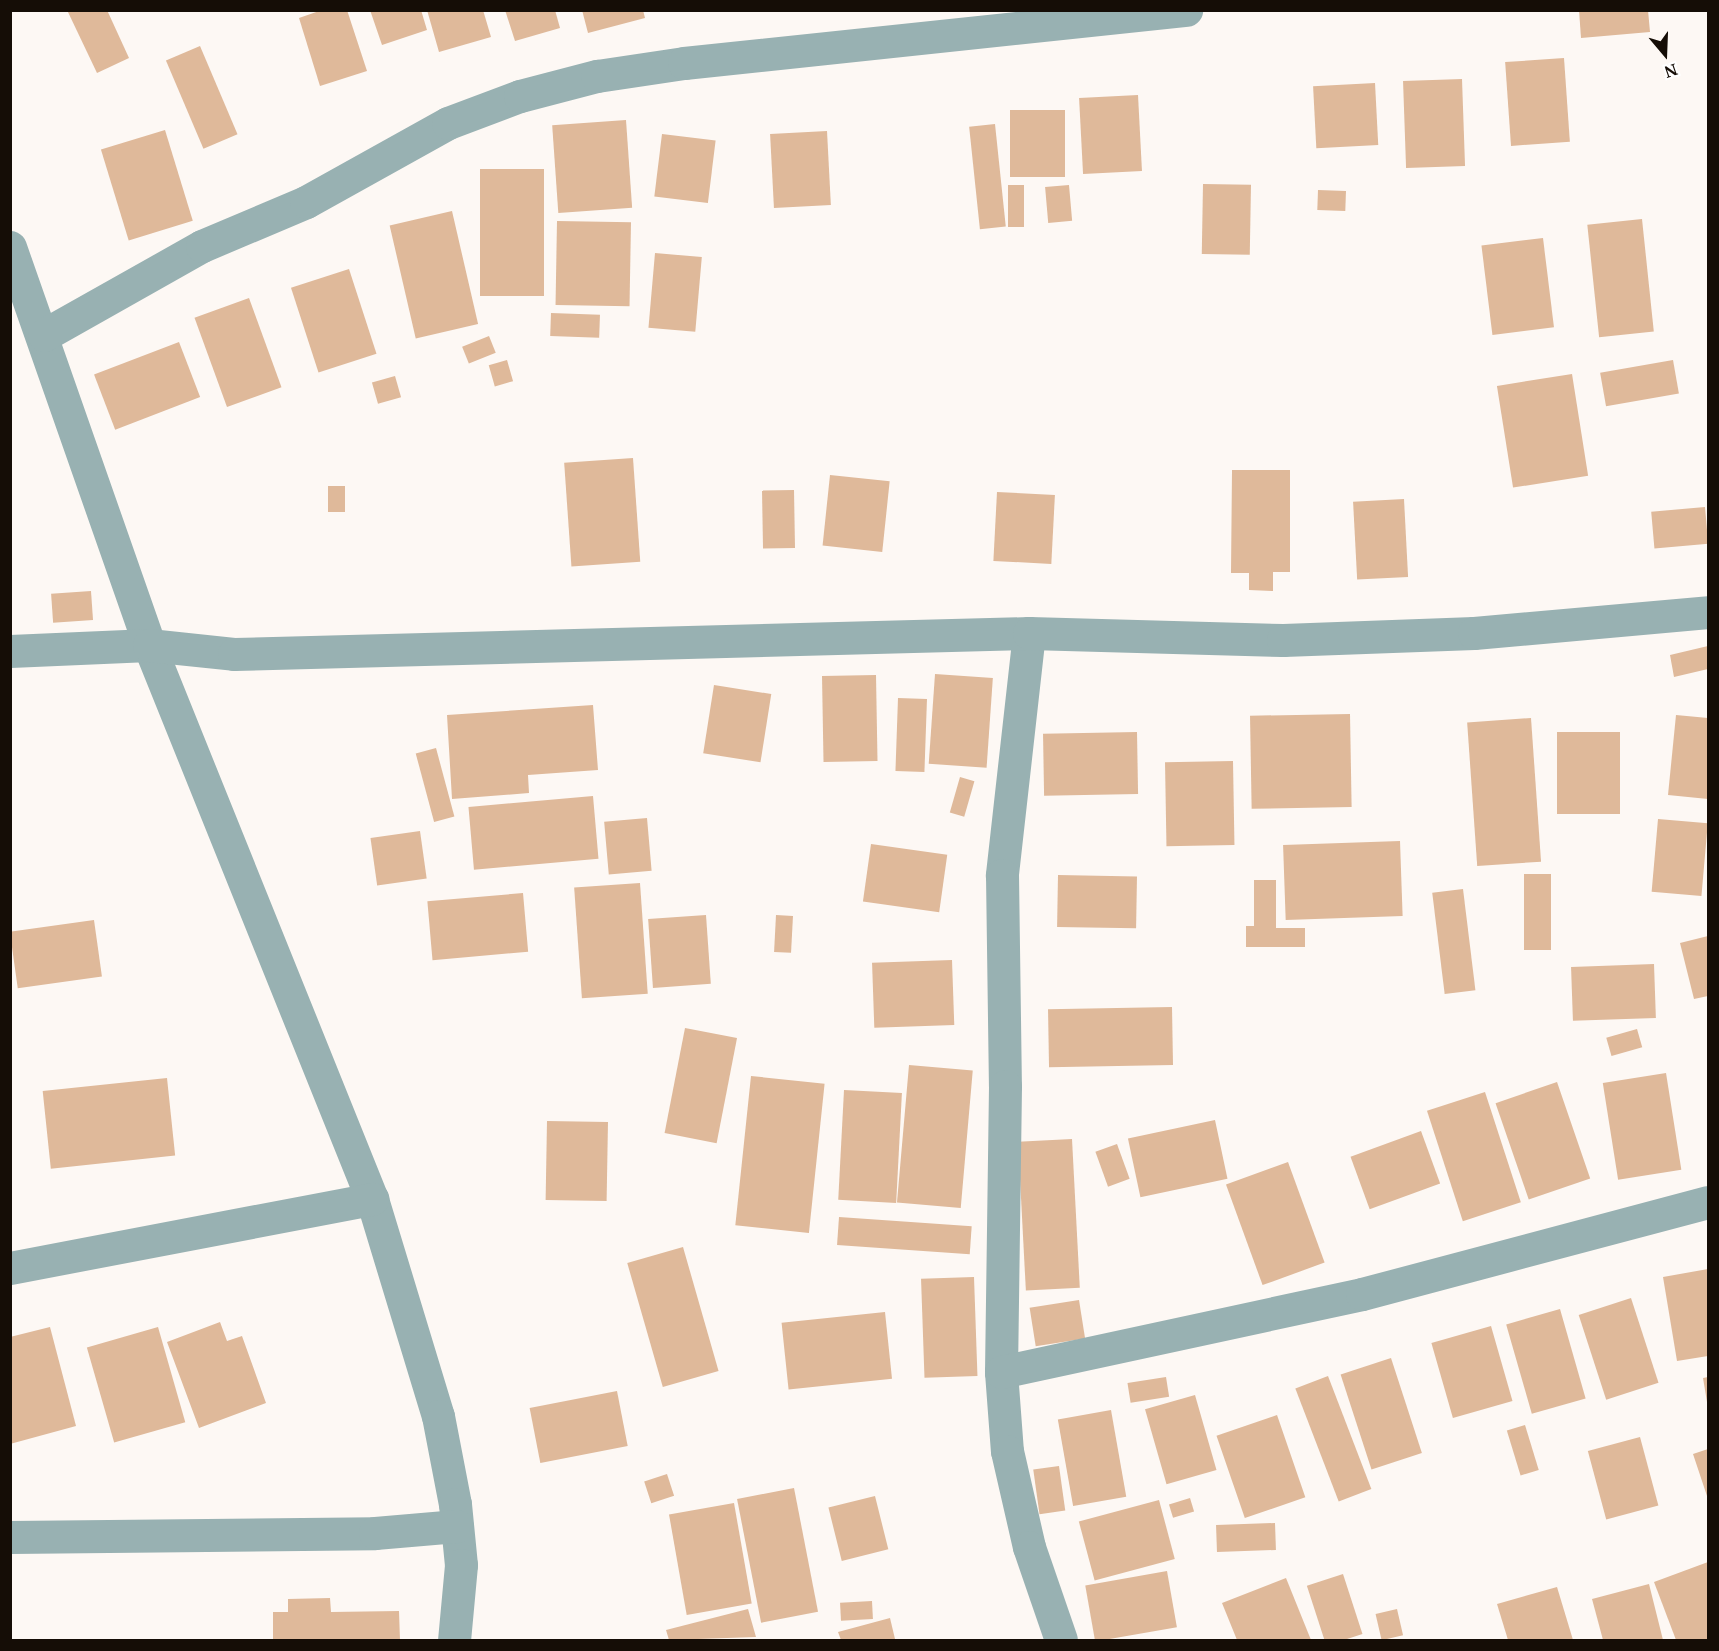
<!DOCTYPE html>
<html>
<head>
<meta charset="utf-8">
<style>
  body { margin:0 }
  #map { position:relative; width:1719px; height:1651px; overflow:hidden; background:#fdf8f4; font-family:"Noto Serif",serif }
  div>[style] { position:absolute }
  .building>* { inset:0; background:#dfb99a; transform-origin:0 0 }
  .minor>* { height:33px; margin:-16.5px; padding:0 16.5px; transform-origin:16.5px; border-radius:16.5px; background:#98b1b2 }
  span { translate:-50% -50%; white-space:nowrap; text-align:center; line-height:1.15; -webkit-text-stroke:4.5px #fff; paint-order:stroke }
  .frame { position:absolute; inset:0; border:12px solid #150d06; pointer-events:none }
  .north { position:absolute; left:1635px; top:24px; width:60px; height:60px; -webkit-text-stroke:4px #fff; paint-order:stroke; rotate:161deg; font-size:16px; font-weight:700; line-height:24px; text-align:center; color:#150d06 }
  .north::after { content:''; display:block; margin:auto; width:21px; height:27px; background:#150d06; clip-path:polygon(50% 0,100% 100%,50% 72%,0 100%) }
</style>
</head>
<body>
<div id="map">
  <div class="building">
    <div style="clip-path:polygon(67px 10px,107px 10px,129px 58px,97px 73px)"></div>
    <div style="clip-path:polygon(322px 10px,347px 10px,367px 71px,320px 86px,299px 18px)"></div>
    <div style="clip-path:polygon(370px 10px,421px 10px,427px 30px,382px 45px)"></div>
    <div style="clip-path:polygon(427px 10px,483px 10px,491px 37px,439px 52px)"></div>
    <div style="clip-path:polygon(505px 10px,555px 10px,560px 28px,515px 41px)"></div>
    <div style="clip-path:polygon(582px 10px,643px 10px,645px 18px,588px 33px)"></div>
    <div style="clip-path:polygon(1579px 10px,1648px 10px,1650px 32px,1581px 38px)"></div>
    <div style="left:200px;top:46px;width:96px;height:37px;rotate:67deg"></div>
    <div style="left:1564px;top:58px;width:84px;height:59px;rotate:86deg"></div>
    <div style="left:1462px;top:79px;width:87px;height:59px;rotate:88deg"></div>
    <div style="left:1375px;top:83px;width:62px;height:62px;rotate:87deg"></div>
    <div style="left:1138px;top:95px;width:76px;height:59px;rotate:87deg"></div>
    <div style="left:1010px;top:110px;width:55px;height:67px"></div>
    <div style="left:626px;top:120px;width:88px;height:74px;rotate:86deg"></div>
    <div style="left:995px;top:124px;width:103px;height:26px;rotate:84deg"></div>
    <div style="left:165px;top:130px;width:95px;height:67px;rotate:73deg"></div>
    <div style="left:827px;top:131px;width:74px;height:57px;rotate:87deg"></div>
    <div style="left:662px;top:134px;width:54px;height:63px;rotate:7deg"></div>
    <div style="left:480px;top:169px;width:64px;height:127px"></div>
    <div style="left:1203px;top:184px;width:48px;height:70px;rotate:1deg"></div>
    <div style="left:1008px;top:185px;width:16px;height:42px"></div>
    <div style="left:1069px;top:185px;width:36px;height:24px;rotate:85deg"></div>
    <div style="left:1318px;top:190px;width:28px;height:20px;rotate:2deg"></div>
    <div style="left:452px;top:211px;width:116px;height:64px;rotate:77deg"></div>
    <div style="left:1642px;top:219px;width:113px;height:55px;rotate:84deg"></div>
    <div style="left:557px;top:221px;width:74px;height:84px;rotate:1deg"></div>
    <div style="left:1543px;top:238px;width:90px;height:62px;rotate:83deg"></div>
    <div style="left:655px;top:253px;width:47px;height:75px;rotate:5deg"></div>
    <div style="left:349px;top:269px;width:89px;height:61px;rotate:72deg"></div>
    <div style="left:249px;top:298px;width:95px;height:58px;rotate:70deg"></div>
    <div style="left:551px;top:313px;width:49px;height:23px;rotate:2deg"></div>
    <div style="left:489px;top:336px;width:18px;height:29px;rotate:68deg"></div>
    <div style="left:179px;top:342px;width:59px;height:91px;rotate:69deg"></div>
    <div style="left:507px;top:360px;width:22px;height:19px;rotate:74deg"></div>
    <div style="left:1673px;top:360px;width:34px;height:74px;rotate:80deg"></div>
    <div style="left:1572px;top:374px;width:103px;height:76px;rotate:81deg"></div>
    <div style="left:395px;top:376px;width:22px;height:24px;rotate:74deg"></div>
    <div style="left:633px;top:458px;width:104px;height:69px;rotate:86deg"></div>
    <div style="clip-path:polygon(1232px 470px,1290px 470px,1290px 572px,1273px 572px,1273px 591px,1249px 590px,1249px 573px,1231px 573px)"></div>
    <div style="left:830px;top:475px;width:60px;height:71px;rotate:6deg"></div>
    <div style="left:328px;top:486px;width:17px;height:26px"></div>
    <div style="left:794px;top:490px;width:58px;height:32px;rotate:89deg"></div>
    <div style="left:997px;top:492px;width:58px;height:69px;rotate:3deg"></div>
    <div style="left:1404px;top:499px;width:78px;height:51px;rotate:87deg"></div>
    <div style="left:1705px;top:507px;width:37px;height:54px;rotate:85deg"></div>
    <div style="left:91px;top:591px;width:29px;height:40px;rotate:86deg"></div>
    <div style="clip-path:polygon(1708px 646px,1708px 669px,1674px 677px,1670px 655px)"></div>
    <div style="left:935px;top:674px;width:58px;height:90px;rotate:4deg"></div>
    <div style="left:876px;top:675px;width:86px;height:54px;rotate:89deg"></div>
    <div style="left:714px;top:685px;width:58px;height:69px;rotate:9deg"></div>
    <div style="left:898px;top:698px;width:29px;height:73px;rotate:2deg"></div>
    <div style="clip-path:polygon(593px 705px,598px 770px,528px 775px,529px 793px,452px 799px,447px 715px)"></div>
    <div style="left:1350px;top:714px;width:93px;height:100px;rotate:89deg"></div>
    <div style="clip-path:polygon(1676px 715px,1708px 718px,1708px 799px,1668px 795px)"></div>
    <div style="left:1531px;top:718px;width:144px;height:64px;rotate:86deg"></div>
    <div style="left:1137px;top:732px;width:62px;height:94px;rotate:89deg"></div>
    <div style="left:1557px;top:732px;width:63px;height:82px"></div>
    <div style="left:436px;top:748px;width:71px;height:21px;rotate:75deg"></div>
    <div style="left:1233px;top:761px;width:84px;height:68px;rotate:89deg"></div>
    <div style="left:960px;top:777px;width:15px;height:37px;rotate:16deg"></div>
    <div style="left:593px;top:796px;width:63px;height:125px;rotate:85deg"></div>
    <div style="left:647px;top:818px;width:53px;height:43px;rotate:85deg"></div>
    <div style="left:1658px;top:819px;width:50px;height:73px;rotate:5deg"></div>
    <div style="left:420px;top:831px;width:48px;height:50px;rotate:82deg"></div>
    <div style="left:1400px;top:841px;width:75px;height:117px;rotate:88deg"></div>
    <div style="left:871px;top:844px;width:77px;height:58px;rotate:8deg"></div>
    <div style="left:1524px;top:874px;width:27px;height:76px"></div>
    <div style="left:1058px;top:875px;width:79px;height:52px;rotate:1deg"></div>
    <div style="clip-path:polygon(1254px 880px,1276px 880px,1276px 928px,1305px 928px,1305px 947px,1246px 947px,1246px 926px,1254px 926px)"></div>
    <div style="left:640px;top:883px;width:111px;height:66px;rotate:86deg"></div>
    <div style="left:1463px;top:889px;width:102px;height:31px;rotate:83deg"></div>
    <div style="left:523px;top:893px;width:59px;height:96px;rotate:85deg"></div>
    <div style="left:706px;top:915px;width:69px;height:58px;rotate:86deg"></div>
    <div style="left:776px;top:915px;width:17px;height:37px;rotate:3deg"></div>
    <div style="left:94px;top:920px;width:57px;height:85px;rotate:82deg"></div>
    <div style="clip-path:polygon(1708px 936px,1708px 996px,1694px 999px,1680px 943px)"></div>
    <div style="left:952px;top:960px;width:65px;height:80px;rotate:88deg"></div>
    <div style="left:1654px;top:964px;width:54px;height:83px;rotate:88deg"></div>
    <div style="left:1172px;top:1007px;width:58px;height:124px;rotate:89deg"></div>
    <div style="left:685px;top:1028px;width:53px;height:107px;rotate:11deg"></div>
    <div style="left:1637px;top:1029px;width:19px;height:32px;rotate:74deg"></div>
    <div style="left:909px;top:1065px;width:64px;height:138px;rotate:5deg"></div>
    <div style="left:1666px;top:1073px;width:98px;height:64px;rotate:81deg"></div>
    <div style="left:751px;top:1076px;width:74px;height:150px;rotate:6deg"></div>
    <div style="left:167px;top:1078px;width:78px;height:125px;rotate:84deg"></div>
    <div style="left:1557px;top:1082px;width:102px;height:65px;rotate:71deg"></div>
    <div style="left:844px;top:1090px;width:58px;height:110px;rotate:3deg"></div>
    <div style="left:1485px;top:1092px;width:116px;height:61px;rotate:72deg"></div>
    <div style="left:1215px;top:1120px;width:60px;height:89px;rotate:78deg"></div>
    <div style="left:547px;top:1121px;width:61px;height:79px;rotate:1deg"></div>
    <div style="left:1421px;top:1131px;width:56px;height:75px;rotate:70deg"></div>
    <div style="left:1072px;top:1139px;width:149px;height:54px;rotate:87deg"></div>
    <div style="left:1117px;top:1144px;width:37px;height:23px;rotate:70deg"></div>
    <div style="left:1288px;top:1162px;width:107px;height:66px;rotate:70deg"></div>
    <div style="left:839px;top:1217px;width:133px;height:28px;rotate:4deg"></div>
    <div style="left:683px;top:1247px;width:129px;height:58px;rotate:74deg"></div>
    <div style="clip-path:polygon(1708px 1269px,1708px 1356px,1677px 1361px,1663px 1277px)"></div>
    <div style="left:974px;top:1277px;width:99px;height:53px;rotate:88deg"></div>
    <div style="left:1631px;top:1298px;width:89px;height:55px;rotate:72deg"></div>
    <div style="left:1079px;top:1300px;width:39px;height:50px;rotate:81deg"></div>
    <div style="left:1560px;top:1309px;width:93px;height:56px;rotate:74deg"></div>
    <div style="left:885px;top:1312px;width:67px;height:104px;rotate:84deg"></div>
    <div style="clip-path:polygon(220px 1322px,227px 1341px,242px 1336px,266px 1403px,199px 1428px,167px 1342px)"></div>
    <div style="left:1491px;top:1326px;width:78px;height:62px;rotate:74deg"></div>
    <div style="clip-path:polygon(50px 1327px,76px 1426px,10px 1444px,10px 1337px)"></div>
    <div style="left:158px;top:1327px;width:99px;height:74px;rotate:74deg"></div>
    <div style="left:1391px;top:1358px;width:100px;height:53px;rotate:72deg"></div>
    <div style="left:1328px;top:1376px;width:121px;height:35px;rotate:69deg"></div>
    <div style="left:1166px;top:1377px;width:20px;height:39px;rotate:81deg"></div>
    <div style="clip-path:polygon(1708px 1377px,1708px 1402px,1707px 1402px,1703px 1378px)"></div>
    <div style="left:617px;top:1391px;width:56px;height:89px;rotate:79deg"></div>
    <div style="left:1195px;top:1395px;width:78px;height:52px;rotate:74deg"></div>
    <div style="left:1111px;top:1410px;width:88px;height:54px;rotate:80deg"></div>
    <div style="left:1277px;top:1415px;width:87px;height:64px;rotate:71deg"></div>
    <div style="left:1525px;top:1425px;width:47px;height:19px;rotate:73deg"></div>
    <div style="left:1640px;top:1437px;width:71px;height:54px;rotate:75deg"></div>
    <div style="clip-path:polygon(1708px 1449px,1708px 1499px,1693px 1454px)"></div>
    <div style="left:1059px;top:1466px;width:45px;height:26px;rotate:82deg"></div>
    <div style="left:667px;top:1474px;width:23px;height:24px;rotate:72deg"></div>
    <div style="left:794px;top:1488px;width:126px;height:58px;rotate:79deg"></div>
    <div style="left:875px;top:1496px;width:55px;height:48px;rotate:76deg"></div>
    <div style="left:1190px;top:1498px;width:14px;height:22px;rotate:73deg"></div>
    <div style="left:1159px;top:1500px;width:61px;height:83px;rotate:75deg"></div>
    <div style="left:734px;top:1503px;width:102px;height:66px;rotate:80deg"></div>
    <div style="left:1275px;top:1523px;width:27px;height:59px;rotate:88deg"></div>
    <div style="clip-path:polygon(1708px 1562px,1708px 1640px,1676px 1640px,1654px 1582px)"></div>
    <div style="left:1167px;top:1571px;width:57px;height:83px;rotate:80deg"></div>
    <div style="left:1343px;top:1574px;width:63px;height:38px;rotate:72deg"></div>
    <div style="clip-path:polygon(1286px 1578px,1311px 1640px,1237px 1640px,1222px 1603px)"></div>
    <div style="clip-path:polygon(1649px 1584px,1663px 1640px,1603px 1640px,1592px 1599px)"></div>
    <div style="clip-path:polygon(1557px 1587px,1573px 1640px,1508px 1640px,1497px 1604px)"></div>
    <div style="clip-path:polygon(330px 1598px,331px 1612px,399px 1611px,400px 1640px,273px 1640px,273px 1612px,288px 1612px,288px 1599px)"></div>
    <div style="left:872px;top:1601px;width:18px;height:32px;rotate:87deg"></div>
    <div style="clip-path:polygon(748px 1609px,756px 1637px,669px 1640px,666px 1630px)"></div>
    <div style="left:1397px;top:1609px;width:27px;height:22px;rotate:77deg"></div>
    <div style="clip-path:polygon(890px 1618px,895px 1639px,841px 1640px,838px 1632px)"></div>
  </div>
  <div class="minor">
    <div style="left:10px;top:247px;width:422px;rotate:70.7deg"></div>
    <div style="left:149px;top:645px;width:597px;rotate:68.07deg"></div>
    <div style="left:372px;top:1199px;width:227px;rotate:73.1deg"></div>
    <div style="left:438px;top:1416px;width:90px;rotate:79.1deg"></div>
    <div style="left:455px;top:1504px;width:61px;rotate:84.4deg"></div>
    <div style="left:461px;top:1565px;width:75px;rotate:95.3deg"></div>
    <div style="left:44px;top:335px;width:181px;rotate:-29.4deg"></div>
    <div style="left:202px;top:246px;width:113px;rotate:-22.9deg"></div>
    <div style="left:306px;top:202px;width:162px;rotate:-29.1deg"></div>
    <div style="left:448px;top:123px;width:77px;rotate:-20.6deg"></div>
    <div style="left:520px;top:96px;width:80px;rotate:-14.6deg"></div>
    <div style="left:597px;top:76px;width:88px;rotate:-8.5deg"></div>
    <div style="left:684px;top:63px;width:505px;rotate:-6.03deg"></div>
    <div style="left:1029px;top:633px;width:244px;rotate:96.4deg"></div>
    <div style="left:1002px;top:875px;width:211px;rotate:89.2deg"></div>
    <div style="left:1005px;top:1086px;width:286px;rotate:90.8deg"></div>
    <div style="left:1001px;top:1372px;width:79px;rotate:85.7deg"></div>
    <div style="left:1007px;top:1451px;width:98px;rotate:77.1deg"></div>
    <div style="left:1029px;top:1547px;width:98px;rotate:71deg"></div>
    <div style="left:10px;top:651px;width:139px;rotate:-2.5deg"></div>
    <div style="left:149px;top:645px;width:85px;rotate:6deg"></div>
    <div style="left:234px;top:654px;width:795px;rotate:-1.51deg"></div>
    <div style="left:1029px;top:633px;width:254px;rotate:1.6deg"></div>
    <div style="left:1283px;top:640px;width:191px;rotate:-2.1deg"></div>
    <div style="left:1474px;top:633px;width:235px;rotate:-5.1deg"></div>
    <div style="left:10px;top:1268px;width:369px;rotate:-10.8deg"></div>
    <div style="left:1001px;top:1372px;width:369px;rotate:-12.2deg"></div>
    <div style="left:1362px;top:1294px;width:358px;rotate:-14.9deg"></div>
    <div style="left:10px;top:1537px;width:365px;rotate:-0.6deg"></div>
    <div style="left:375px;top:1533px;width:82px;rotate:-4.9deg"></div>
  </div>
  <div class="frame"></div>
  <div class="north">N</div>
</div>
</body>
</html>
